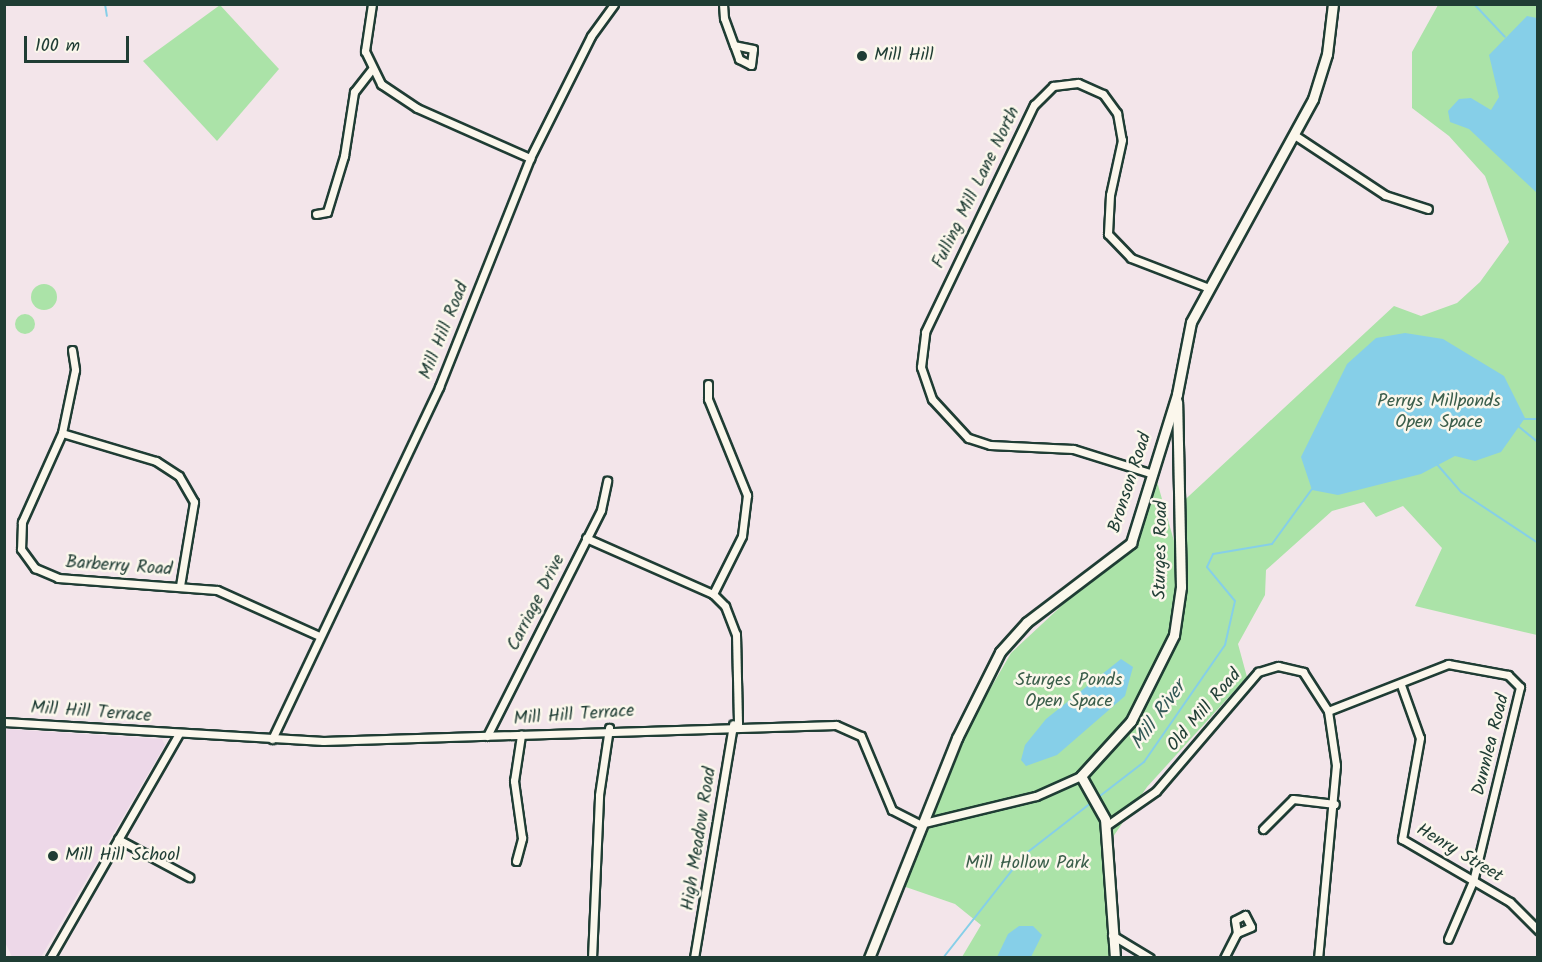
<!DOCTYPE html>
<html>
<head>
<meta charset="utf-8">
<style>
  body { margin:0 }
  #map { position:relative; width:1542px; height:962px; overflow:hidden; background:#f3e5ea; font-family:Kalam,sans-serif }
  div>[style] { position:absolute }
  .built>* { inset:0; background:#edd8e8 }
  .green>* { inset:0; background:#abe3a8 }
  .round { border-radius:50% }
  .water>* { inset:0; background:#86cfe8 }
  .stream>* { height:2px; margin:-1px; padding:0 1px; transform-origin:1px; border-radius:1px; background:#86cfe8 }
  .roads { filter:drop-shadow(2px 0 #1f3d34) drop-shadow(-2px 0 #1f3d34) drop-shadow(0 2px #1f3d34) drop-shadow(0 -2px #1f3d34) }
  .street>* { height:7px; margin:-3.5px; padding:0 3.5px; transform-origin:3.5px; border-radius:3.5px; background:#fbf7ec }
  .secondary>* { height:9px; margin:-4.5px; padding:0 4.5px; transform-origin:4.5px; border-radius:4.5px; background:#fbf7ec }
  .dots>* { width:16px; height:16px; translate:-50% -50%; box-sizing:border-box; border:3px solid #fbf7ec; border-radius:50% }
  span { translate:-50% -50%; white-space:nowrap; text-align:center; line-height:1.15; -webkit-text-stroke:5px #fbf7ec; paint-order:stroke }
  .poi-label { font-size:18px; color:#1f3d34 }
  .left { translate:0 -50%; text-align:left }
  .street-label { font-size:18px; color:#1f3d34 }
  .park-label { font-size:18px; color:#3b5e4b }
  .water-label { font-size:20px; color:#345a58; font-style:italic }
  .frame { position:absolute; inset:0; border:6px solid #1f3d34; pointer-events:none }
  .scale { position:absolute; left:24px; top:36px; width:105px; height:27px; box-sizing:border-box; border:3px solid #1f3d34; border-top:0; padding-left:8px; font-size:18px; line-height:21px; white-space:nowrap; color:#1f3d34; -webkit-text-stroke:4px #fbf7ec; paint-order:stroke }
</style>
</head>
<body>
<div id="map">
  <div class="built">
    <div style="clip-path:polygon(5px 729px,162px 739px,165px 745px,41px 957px,12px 957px,5px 942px)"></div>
  </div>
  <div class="green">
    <div style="clip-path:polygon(220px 5px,279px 69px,217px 141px,143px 61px)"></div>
    <div style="clip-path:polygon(1438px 5px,1537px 5px,1537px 635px,1415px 606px,1442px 548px,1403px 506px,1376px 517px,1364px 502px,1332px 511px,1266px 570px,1265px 595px,1238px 644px,1247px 677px,1147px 787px,1102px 853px,1111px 957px,962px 957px,981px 925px,955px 904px,900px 885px,963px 736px,1011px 653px,1130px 542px,1156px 478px,1174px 541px,1176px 508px,1394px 306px,1421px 316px,1457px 303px,1480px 282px,1509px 242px,1485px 176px,1449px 136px,1412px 108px,1412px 52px)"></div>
    <div class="round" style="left:31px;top:284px;width:26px;height:26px"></div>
    <div class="round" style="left:15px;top:314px;width:20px;height:20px"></div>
  </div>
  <div class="water">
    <div style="clip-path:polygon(1527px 16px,1537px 18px,1537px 193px,1469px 129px,1450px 122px,1448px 111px,1459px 99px,1471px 98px,1491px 110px,1499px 97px,1489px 55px)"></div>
    <div style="clip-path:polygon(1405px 333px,1443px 339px,1504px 376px,1525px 418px,1501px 452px,1475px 461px,1455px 456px,1421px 474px,1338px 495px,1312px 490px,1301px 457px,1347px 364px,1376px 338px)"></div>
    <div style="clip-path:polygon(1121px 659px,1133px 667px,1125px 696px,1057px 755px,1026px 766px,1021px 760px,1025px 745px,1046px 719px)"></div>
    <div style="clip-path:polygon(1019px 926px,1033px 926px,1042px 935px,1031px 957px,997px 957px,1008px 934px)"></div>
  </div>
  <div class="stream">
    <div style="left:105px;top:4px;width:12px;rotate:81deg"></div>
    <div style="left:1474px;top:4px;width:45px;rotate:46.8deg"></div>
    <div style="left:1523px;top:419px;width:15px"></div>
    <div style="left:1518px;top:426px;width:26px;rotate:39deg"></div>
    <div style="left:1435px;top:462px;width:40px;rotate:49deg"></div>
    <div style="left:1461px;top:492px;width:92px;rotate:33.5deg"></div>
    <div style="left:1096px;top:799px;width:61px;rotate:-37.6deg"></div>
    <div style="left:1144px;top:762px;width:142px;rotate:-55.3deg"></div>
    <div style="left:1225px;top:645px;width:45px;rotate:-77.2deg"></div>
    <div style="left:1235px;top:601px;width:44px;rotate:-129.5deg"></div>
    <div style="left:1207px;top:567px;width:14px;rotate:-65deg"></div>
    <div style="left:1213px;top:554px;width:60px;rotate:-9.6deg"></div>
    <div style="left:1272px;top:544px;width:68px;rotate:-54deg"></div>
    <div style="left:943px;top:958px;width:131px;rotate:-51.8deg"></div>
    <div style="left:1024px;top:855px;width:86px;rotate:-37.9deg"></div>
  </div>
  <div class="roads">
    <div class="street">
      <div style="left:372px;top:4px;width:48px;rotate:98.5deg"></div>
      <div style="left:365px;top:51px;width:37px;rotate:64deg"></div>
      <div style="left:381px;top:84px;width:43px;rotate:33.7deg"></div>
      <div style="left:417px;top:108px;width:124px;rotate:23.9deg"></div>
      <div style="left:723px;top:4px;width:14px;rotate:86deg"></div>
      <div style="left:724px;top:18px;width:29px;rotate:70deg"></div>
      <div style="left:734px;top:45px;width:15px;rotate:70deg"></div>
      <div style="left:739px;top:59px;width:13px;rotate:27deg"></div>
      <div style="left:751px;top:65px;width:16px;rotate:-83deg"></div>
      <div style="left:753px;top:49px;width:19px;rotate:-168deg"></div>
      <div style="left:1296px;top:136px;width:107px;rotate:33.5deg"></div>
      <div style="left:1385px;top:195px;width:45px;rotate:18deg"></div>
      <div style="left:316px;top:214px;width:11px;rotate:-10deg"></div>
      <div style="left:327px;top:212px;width:59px;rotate:-73.1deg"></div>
      <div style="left:344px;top:156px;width:65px;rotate:-81.1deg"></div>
      <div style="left:354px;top:92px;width:29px;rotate:-52deg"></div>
      <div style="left:72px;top:350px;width:20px;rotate:81deg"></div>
      <div style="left:75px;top:370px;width:64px;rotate:101.7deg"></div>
      <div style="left:62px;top:433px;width:98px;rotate:114.2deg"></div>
      <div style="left:22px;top:522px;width:27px;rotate:92deg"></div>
      <div style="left:21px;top:549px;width:24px;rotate:54deg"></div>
      <div style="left:35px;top:568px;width:25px;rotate:23deg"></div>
      <div style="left:58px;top:578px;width:159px;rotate:4.3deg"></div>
      <div style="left:217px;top:590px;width:110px;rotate:24.2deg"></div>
      <div style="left:708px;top:384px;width:15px;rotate:90deg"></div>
      <div style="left:708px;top:399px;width:104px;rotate:67.9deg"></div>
      <div style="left:747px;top:495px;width:41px;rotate:97deg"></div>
      <div style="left:742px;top:536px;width:65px;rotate:116.6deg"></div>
      <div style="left:62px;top:433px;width:98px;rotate:16.6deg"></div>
      <div style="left:156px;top:461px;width:27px;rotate:33deg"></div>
      <div style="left:179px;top:476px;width:30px;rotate:60deg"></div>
      <div style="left:194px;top:502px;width:85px;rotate:99.5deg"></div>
      <div style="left:1153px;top:474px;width:84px;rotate:-162.6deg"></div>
      <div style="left:1073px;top:449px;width:83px;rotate:-177.2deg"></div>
      <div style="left:990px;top:445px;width:23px;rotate:-162deg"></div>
      <div style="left:968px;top:438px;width:53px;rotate:-132.7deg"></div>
      <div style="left:932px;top:399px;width:34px;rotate:-109deg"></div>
      <div style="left:921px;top:367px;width:35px;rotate:-83deg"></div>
      <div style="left:925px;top:332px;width:252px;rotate:-64.4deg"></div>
      <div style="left:1034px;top:105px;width:27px;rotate:-45deg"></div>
      <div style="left:1053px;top:86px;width:25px;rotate:-7deg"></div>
      <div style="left:1078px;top:83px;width:27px;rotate:24deg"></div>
      <div style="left:1103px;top:94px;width:24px;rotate:54deg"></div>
      <div style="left:1117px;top:113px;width:27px;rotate:80deg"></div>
      <div style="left:1122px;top:140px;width:56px;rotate:102.3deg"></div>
      <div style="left:1110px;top:195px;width:39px;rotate:93deg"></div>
      <div style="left:1108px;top:234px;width:33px;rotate:46deg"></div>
      <div style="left:1131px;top:258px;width:80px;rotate:21.1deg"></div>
      <div style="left:586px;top:538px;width:139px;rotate:23.8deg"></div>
      <div style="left:713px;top:594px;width:17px;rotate:45deg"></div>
      <div style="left:725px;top:606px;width:30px;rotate:69deg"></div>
      <div style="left:736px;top:634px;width:90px;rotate:88.7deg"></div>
      <div style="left:1401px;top:685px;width:56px;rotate:70.3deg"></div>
      <div style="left:1420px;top:738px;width:103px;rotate:100.1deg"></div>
      <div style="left:1402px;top:839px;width:125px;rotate:30.3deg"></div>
      <div style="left:1510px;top:902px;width:40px;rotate:45deg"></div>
      <div style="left:1328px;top:711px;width:129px;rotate:-21.4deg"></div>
      <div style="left:1448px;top:664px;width:61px;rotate:10.4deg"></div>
      <div style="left:1508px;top:675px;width:17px;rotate:45deg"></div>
      <div style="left:1520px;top:687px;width:200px;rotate:103.6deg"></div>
      <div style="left:1473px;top:881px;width:63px;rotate:113.3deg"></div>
      <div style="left:4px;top:722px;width:320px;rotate:3.4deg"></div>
      <div style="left:323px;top:741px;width:513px;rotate:-1.79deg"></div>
      <div style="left:836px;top:725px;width:27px;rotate:24deg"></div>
      <div style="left:861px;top:736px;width:80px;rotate:67.3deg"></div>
      <div style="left:892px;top:810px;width:31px;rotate:27deg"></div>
      <div style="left:920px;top:824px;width:119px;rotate:-13.6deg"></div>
      <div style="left:1036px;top:796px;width:49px;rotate:-24deg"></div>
      <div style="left:487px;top:736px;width:253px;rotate:-63.2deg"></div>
      <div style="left:601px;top:510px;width:30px;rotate:-78deg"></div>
      <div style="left:272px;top:739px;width:390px;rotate:-64.6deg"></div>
      <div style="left:439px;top:387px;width:246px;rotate:-68.3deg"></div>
      <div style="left:530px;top:158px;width:136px;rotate:-63.4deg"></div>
      <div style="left:591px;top:36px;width:39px;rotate:-54deg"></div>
      <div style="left:1106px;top:826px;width:61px;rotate:-35deg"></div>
      <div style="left:1156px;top:791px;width:157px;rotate:-49.4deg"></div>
      <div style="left:1258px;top:672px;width:21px;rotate:-17deg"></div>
      <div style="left:1278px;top:666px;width:26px;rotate:13deg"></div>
      <div style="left:1303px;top:672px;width:46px;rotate:57.3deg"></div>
      <div style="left:1328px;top:711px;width:55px;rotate:81.6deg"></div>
      <div style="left:1336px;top:765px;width:194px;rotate:95.3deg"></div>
      <div style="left:1263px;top:829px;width:42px;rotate:-45deg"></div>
      <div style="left:1293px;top:799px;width:42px;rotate:6.8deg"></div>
      <div style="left:118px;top:839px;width:81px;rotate:28.2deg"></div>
      <div style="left:516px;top:861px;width:24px;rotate:-75deg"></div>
      <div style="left:522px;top:838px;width:58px;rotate:-98deg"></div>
      <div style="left:514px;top:781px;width:47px;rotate:-81.3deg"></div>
      <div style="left:1112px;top:935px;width:44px;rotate:31.2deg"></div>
      <div style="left:50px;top:958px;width:258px;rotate:-60.1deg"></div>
      <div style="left:592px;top:958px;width:163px;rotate:-87.5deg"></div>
      <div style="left:599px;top:795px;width:68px;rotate:-81.5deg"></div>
      <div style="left:694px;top:958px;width:237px;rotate:-80.5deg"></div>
      <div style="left:1224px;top:958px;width:28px;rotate:-63deg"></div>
      <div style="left:1237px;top:933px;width:13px;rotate:-99deg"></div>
      <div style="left:1235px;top:920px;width:11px;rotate:-27deg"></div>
      <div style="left:1245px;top:915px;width:13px;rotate:63deg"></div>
      <div style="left:1251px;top:927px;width:15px;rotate:157deg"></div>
    </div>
    <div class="secondary">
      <div style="left:869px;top:958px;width:237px;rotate:-68.2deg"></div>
      <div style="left:957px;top:738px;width:96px;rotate:-63.4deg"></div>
      <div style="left:1000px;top:652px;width:40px;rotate:-48deg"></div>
      <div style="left:1027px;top:622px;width:131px;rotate:-37.2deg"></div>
      <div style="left:1131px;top:543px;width:156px;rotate:-72.8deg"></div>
      <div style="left:1177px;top:394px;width:73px;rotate:-79deg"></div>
      <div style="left:1191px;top:322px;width:254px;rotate:-61.3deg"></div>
      <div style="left:1313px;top:99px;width:47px;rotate:-72.7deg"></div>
      <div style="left:1327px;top:54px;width:50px;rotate:-83.2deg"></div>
      <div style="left:1115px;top:958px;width:139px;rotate:-94.1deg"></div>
      <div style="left:1105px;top:819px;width:49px;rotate:-119.2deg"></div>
      <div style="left:1081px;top:776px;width:74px;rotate:-47.7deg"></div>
      <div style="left:1131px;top:721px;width:96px;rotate:-63.4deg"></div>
      <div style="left:1174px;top:635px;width:49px;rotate:-81.7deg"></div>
      <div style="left:1181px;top:587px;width:185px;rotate:-91.2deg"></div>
    </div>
  </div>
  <div class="dots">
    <div style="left:862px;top:56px;background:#1f3d34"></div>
    <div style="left:53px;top:856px;background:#1f3d34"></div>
  </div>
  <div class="poi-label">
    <span class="left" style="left:874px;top:56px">Mill Hill</span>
    <span class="left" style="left:65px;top:856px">Mill Hill School</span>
  </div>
  <div class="street-label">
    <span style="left:977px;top:188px;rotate:-64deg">Fulling Mill Lane North</span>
    <span style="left:445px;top:331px;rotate:-68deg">Mill Hill Road</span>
    <span style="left:1131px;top:483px;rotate:-72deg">Bronson Road</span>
    <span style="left:1162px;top:550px;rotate:-89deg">Sturges Road</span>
    <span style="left:119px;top:567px;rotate:4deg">Barberry Road</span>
    <span style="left:537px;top:603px;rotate:-63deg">Carriage Drive</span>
    <span style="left:1205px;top:711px;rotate:-49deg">Old Mill Road</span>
    <span style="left:91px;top:713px;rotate:4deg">Mill Hill Terrace</span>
    <span style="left:574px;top:716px;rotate:-4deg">Mill Hill Terrace</span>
    <span style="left:1492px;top:745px;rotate:-76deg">Dunnlea Road</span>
    <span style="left:700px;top:839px;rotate:-81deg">High Meadow Road</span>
    <span style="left:1459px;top:854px;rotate:31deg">Henry Street</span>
  </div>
  <div class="park-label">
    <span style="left:1439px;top:413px">Perrys Millponds<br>Open Space</span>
    <span style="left:1069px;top:692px">Sturges Ponds<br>Open Space</span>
    <span style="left:1027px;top:864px">Mill Hollow Park</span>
  </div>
  <div class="water-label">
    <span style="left:1159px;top:716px;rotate:-54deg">Mill River</span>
  </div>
  <div class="frame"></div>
  <div class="scale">100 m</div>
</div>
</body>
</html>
